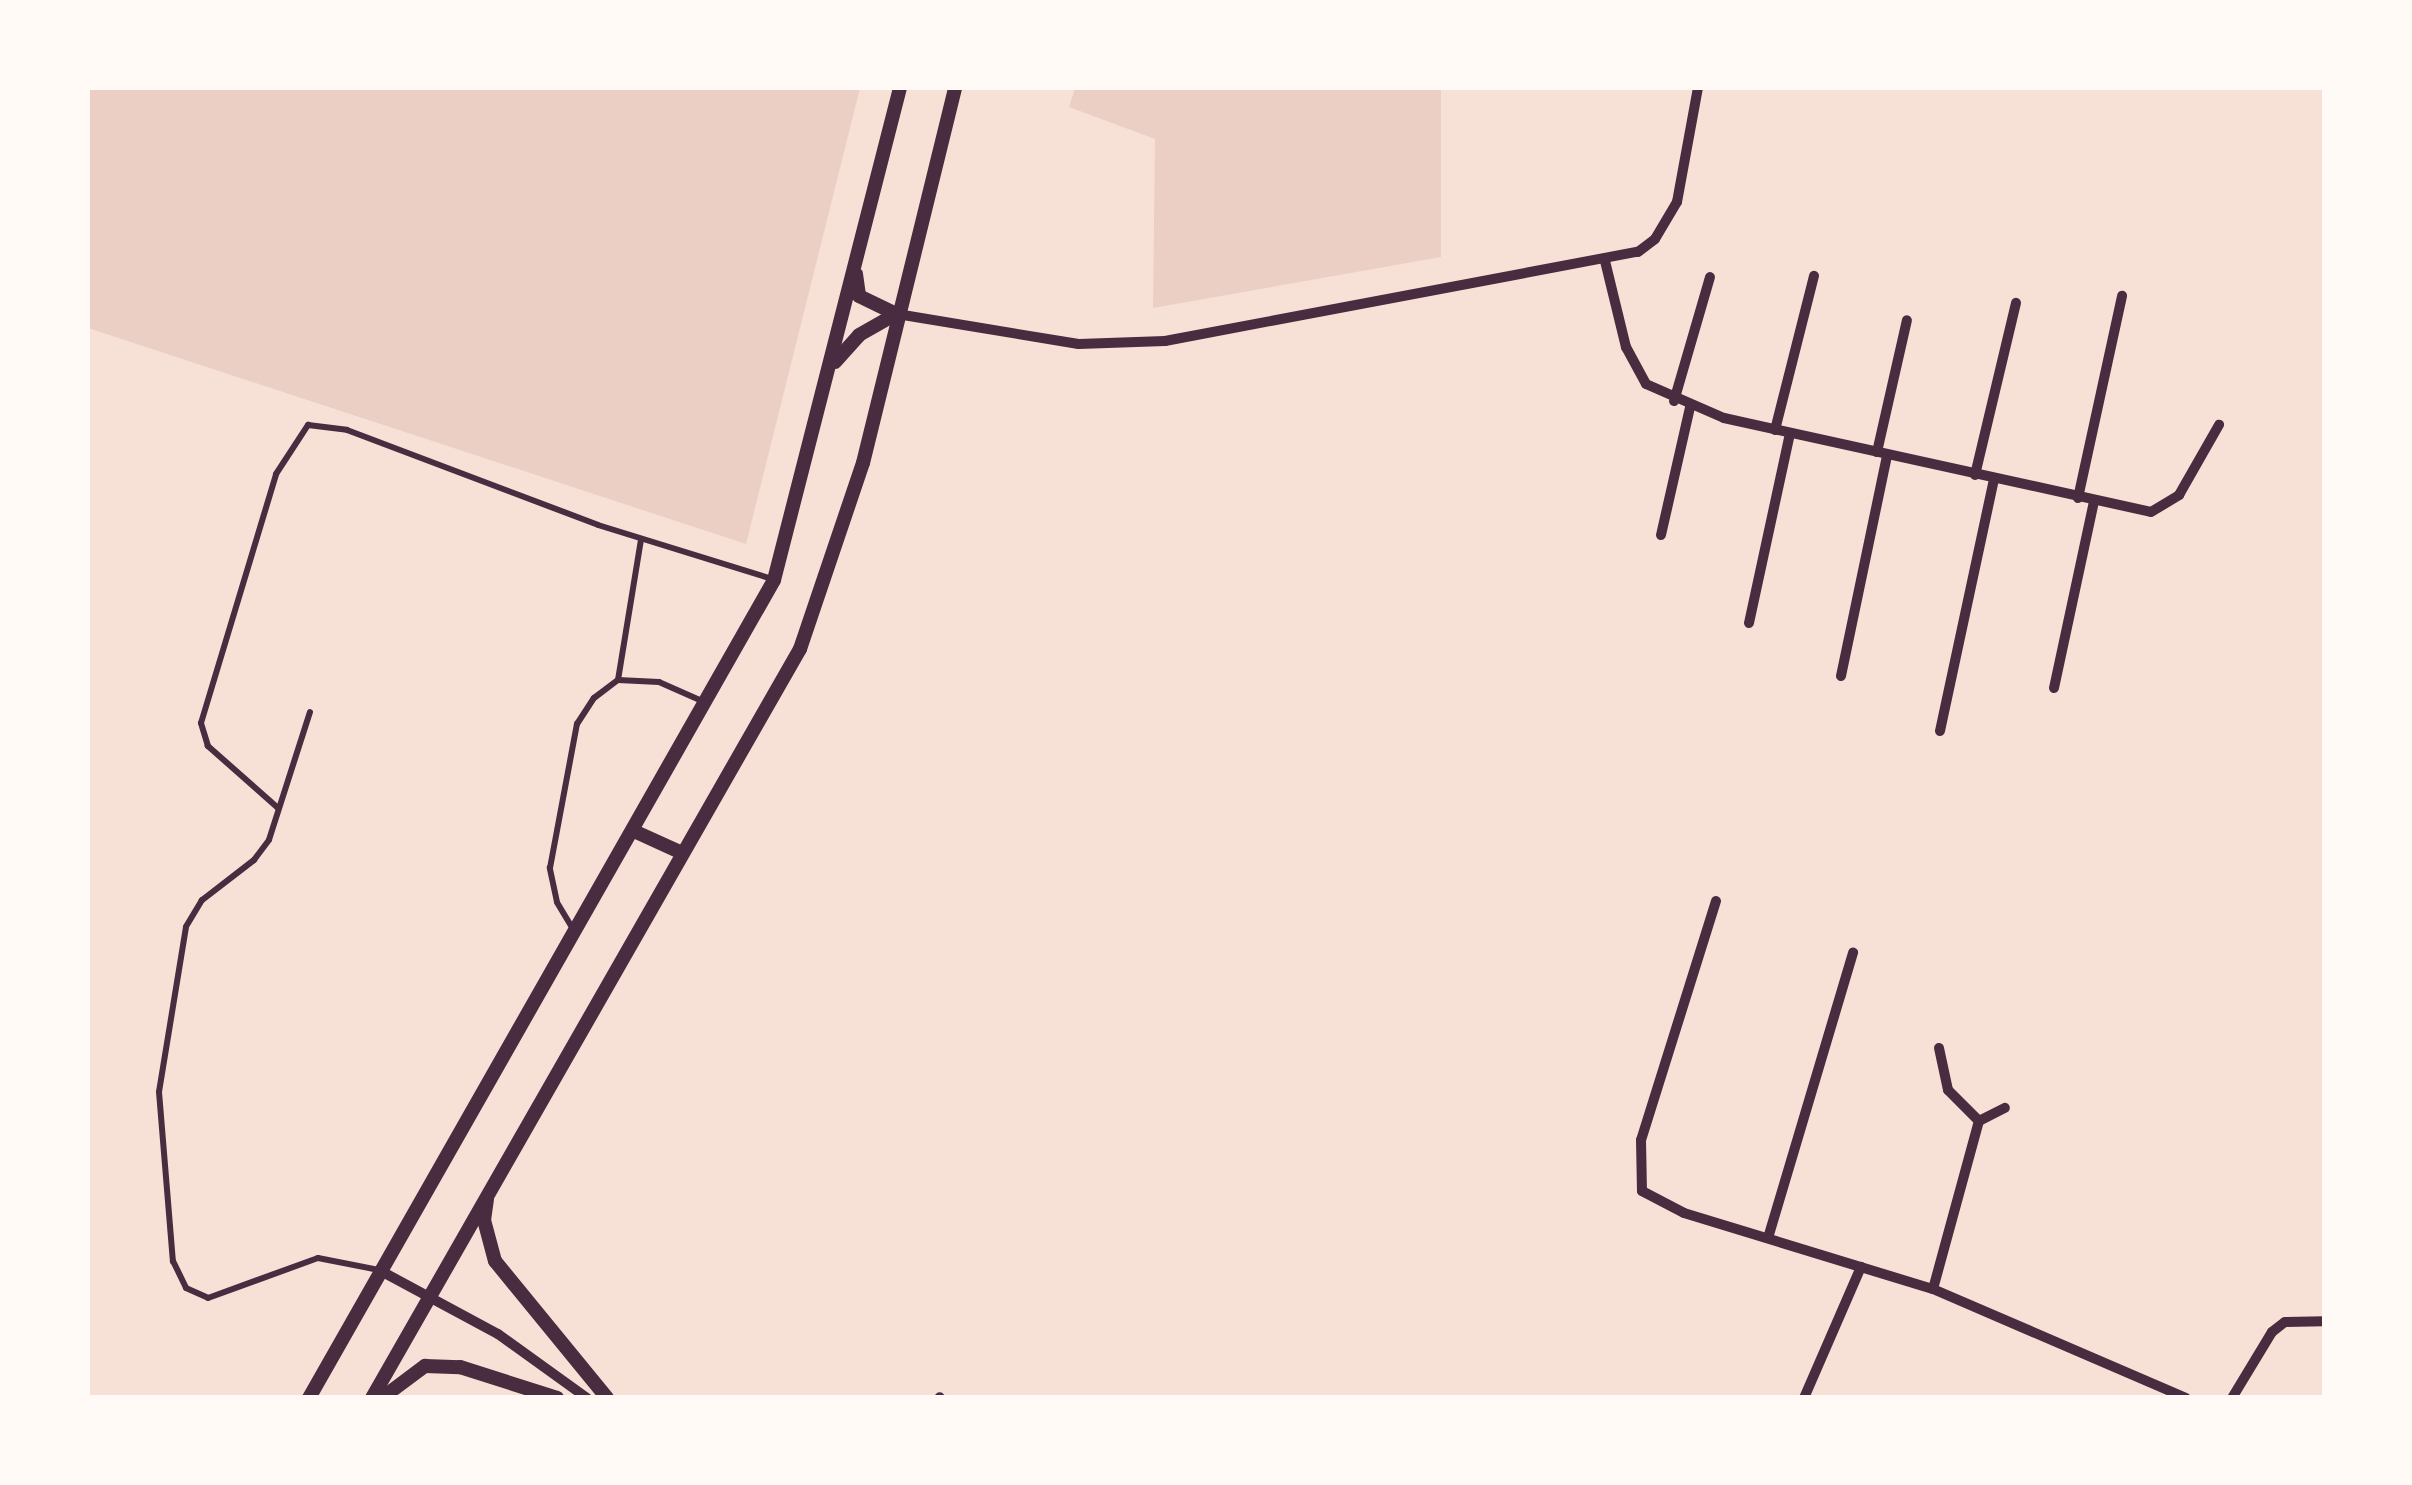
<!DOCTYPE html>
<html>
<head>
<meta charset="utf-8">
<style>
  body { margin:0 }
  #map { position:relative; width:2412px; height:1485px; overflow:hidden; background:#f7e1d7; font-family:"Fira Sans Condensed",sans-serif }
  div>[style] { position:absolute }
  .green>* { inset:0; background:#ebcfc5 }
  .service>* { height:6px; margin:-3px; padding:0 3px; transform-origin:3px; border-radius:3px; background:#4a2c40 }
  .minor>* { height:10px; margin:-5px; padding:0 5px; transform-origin:5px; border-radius:5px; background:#4a2c40 }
  .tertiary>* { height:14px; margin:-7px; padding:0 7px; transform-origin:7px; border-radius:7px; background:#4a2c40 }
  span { translate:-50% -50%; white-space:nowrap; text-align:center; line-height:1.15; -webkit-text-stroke:8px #fffaf5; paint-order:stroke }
  .frame { position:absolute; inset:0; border:90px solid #fffaf5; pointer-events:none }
</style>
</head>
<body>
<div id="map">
  <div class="green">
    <div style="clip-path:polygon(88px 88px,860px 88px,746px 544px,88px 328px)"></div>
    <div style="clip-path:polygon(1075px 88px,1441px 88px,1441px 257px,1153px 308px,1155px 139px,1069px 107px)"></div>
  </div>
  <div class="service">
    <div style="left:618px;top:680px;width:143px;rotate:-80.7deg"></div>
    <div style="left:310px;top:712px;width:134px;rotate:107.8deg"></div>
    <div style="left:269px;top:840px;width:25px;rotate:127deg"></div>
    <div style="left:254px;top:860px;width:66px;rotate:142.4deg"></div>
    <div style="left:202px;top:900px;width:31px;rotate:121deg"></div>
    <div style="left:186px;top:927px;width:167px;rotate:99.3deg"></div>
    <div style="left:159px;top:1092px;width:170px;rotate:85.3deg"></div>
    <div style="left:173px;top:1261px;width:30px;rotate:64deg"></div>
    <div style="left:186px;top:1288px;width:24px;rotate:24deg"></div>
    <div style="left:208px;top:1298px;width:117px;rotate:-20deg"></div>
    <div style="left:318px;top:1258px;width:62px;rotate:11.1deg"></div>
    <div style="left:278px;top:808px;width:94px;rotate:-138.5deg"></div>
    <div style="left:208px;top:746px;width:24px;rotate:-107deg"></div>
    <div style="left:201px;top:723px;width:260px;rotate:-73.2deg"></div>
    <div style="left:276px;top:474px;width:59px;rotate:-56.9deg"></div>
    <div style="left:308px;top:425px;width:39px;rotate:7deg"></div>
    <div style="left:347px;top:430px;width:268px;rotate:20.7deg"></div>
    <div style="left:598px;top:525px;width:182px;rotate:17.2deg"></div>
    <div style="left:573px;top:929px;width:31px;rotate:-121deg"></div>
    <div style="left:557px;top:902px;width:35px;rotate:-102deg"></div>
    <div style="left:550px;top:868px;width:147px;rotate:-79.4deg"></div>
    <div style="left:577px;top:724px;width:31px;rotate:-57deg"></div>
    <div style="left:594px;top:698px;width:30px;rotate:-37deg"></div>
    <div style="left:618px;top:680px;width:41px;rotate:2.8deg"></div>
    <div style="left:659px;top:682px;width:47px;rotate:23.8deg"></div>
  </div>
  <div class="minor">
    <div style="left:1605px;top:261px;width:89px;rotate:76.3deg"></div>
    <div style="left:1626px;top:347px;width:42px;rotate:61.6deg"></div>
    <div style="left:1646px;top:384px;width:85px;rotate:23.6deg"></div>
    <div style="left:1724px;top:418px;width:437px;rotate:12.4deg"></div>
    <div style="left:2151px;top:512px;width:33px;rotate:-31deg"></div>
    <div style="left:2179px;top:495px;width:81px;rotate:-60.3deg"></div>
    <div style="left:897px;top:314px;width:184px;rotate:9.4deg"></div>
    <div style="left:1079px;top:344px;width:86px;rotate:-2deg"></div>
    <div style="left:1165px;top:341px;width:481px;rotate:-10.7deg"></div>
    <div style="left:1638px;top:252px;width:21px;rotate:-37deg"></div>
    <div style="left:1655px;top:239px;width:43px;rotate:-59.3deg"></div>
    <div style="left:1677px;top:202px;width:116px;rotate:-79.6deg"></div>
    <div style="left:1674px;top:401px;width:129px;rotate:-73.8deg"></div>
    <div style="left:1775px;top:430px;width:159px;rotate:-75.8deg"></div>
    <div style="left:1877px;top:452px;width:135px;rotate:-77.2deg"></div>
    <div style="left:1975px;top:475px;width:177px;rotate:-76.6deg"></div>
    <div style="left:2078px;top:498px;width:207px;rotate:-77.7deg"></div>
    <div style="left:1661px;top:535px;width:131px;rotate:-77.2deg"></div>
    <div style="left:1749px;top:623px;width:194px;rotate:-77.8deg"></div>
    <div style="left:1841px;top:676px;width:226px;rotate:-78.2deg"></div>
    <div style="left:2054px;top:688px;width:191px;rotate:-77.9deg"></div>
    <div style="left:1940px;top:731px;width:258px;rotate:-77.9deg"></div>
    <div style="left:1716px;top:901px;width:250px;rotate:107.4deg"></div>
    <div style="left:1641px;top:1140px;width:51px;rotate:88.9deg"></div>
    <div style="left:1642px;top:1191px;width:47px;rotate:27.6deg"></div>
    <div style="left:1684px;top:1213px;width:260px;rotate:17deg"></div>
    <div style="left:1933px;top:1289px;width:275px;rotate:23.3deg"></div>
    <div style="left:1939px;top:1048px;width:43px;rotate:77.9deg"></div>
    <div style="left:1948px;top:1090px;width:44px;rotate:45deg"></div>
    <div style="left:1768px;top:1238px;width:298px;rotate:-73.4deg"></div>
    <div style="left:381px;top:1271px;width:133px;rotate:28.3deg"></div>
    <div style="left:498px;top:1334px;width:110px;rotate:35.7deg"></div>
    <div style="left:1933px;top:1289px;width:174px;rotate:-74.7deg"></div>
    <div style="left:1979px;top:1121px;width:29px;rotate:-27deg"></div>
    <div style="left:939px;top:1398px;width:1px;rotate:-45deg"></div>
    <div style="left:1804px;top:1398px;width:143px;rotate:-66.5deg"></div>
    <div style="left:2232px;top:1398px;width:77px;rotate:-58.8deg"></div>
    <div style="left:2272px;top:1332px;width:16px;rotate:-38deg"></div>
    <div style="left:2285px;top:1322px;width:39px;rotate:-1deg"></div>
  </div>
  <div class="tertiary">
    <div style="left:856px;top:274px;width:22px;rotate:82deg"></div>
    <div style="left:859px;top:296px;width:41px;rotate:25.9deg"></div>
    <div style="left:835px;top:362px;width:36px;rotate:-48deg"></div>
    <div style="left:859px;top:335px;width:43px;rotate:-29.6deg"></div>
    <div style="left:636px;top:832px;width:51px;rotate:24.5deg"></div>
    <div style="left:487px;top:1199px;width:21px;rotate:98deg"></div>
    <div style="left:484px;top:1220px;width:42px;rotate:75deg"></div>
    <div style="left:495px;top:1261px;width:177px;rotate:50.7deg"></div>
    <div style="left:309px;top:1398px;width:941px;rotate:-60.38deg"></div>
    <div style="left:774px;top:580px;width:508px;rotate:-75.64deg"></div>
    <div style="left:372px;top:1398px;width:863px;rotate:-60.26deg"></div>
    <div style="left:800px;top:649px;width:196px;rotate:-71.3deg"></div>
    <div style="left:863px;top:463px;width:386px;rotate:-76.2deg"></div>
    <div style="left:382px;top:1398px;width:54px;rotate:-36.7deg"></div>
    <div style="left:425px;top:1366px;width:35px;rotate:2deg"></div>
    <div style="left:460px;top:1367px;width:102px;rotate:17.7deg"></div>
  </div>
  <div class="frame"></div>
</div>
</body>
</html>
